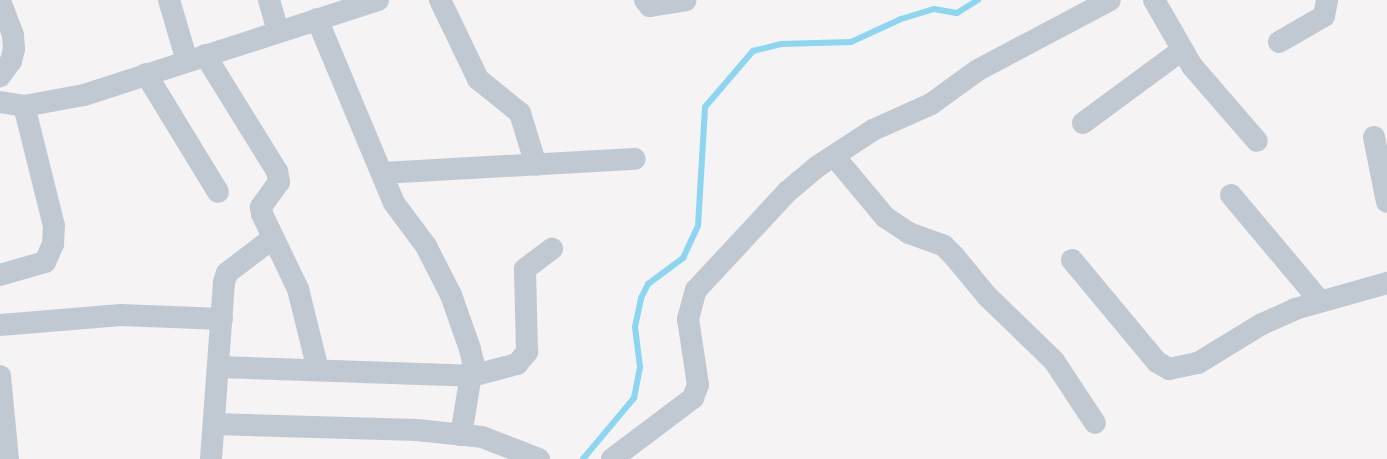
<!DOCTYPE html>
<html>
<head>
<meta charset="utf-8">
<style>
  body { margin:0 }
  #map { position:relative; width:1387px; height:459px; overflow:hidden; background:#f5f3f3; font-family:"Golos Text",sans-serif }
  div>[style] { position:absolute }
  .stream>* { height:6px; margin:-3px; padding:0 3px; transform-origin:3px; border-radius:3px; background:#8cd6f2 }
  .minor>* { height:22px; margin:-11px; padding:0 11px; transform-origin:11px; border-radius:11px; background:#c0c9d2 }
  span { translate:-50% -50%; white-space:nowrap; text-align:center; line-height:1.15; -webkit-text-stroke:3px #fff; paint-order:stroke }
</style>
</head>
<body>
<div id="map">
  <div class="stream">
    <div style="left:583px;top:459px;width:80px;rotate:-50.1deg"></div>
    <div style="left:634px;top:398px;width:32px;rotate:-79deg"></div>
    <div style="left:640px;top:367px;width:40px;rotate:-97.1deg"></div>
    <div style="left:635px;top:327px;width:30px;rotate:-78deg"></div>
    <div style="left:641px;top:298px;width:16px;rotate:-63deg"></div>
    <div style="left:648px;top:284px;width:44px;rotate:-36.6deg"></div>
    <div style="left:683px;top:258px;width:35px;rotate:-65deg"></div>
    <div style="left:698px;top:226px;width:119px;rotate:-86.6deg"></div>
    <div style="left:705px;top:107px;width:74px;rotate:-49.4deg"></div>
    <div style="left:753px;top:51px;width:29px;rotate:-14deg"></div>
    <div style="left:781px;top:44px;width:70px;rotate:-1.6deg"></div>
    <div style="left:851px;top:42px;width:55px;rotate:-24.7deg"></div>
    <div style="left:901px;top:19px;width:34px;rotate:-17deg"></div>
    <div style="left:934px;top:9px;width:23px;rotate:10deg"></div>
    <div style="left:957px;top:13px;width:25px;rotate:-32deg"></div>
  </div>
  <div class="minor">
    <div style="left:169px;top:0;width:64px;rotate:73.6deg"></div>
    <div style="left:269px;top:0;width:33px;rotate:74deg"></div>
    <div style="left:440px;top:0;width:88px;rotate:64.3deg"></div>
    <div style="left:478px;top:79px;width:54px;rotate:39deg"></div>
    <div style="left:520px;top:113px;width:54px;rotate:72.9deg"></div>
    <div style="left:645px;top:0;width:8px;rotate:50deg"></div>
    <div style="left:650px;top:6px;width:36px;rotate:-9deg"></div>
    <div style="left:1154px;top:0;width:76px;rotate:60.1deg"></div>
    <div style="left:1192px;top:66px;width:99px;rotate:49.1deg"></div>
    <div style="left:0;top:1px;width:36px;rotate:69deg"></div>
    <div style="left:13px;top:35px;width:14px;rotate:86deg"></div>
    <div style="left:14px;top:49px;width:12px;rotate:104deg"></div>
    <div style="left:11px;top:61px;width:19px;rotate:126deg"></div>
    <div style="left:317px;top:19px;width:199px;rotate:67.3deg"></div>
    <div style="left:394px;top:203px;width:54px;rotate:53.3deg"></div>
    <div style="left:426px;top:246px;width:55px;rotate:63deg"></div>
    <div style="left:451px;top:295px;width:57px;rotate:70.6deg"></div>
    <div style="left:470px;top:349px;width:13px;rotate:77deg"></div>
    <div style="left:473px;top:362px;width:74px;rotate:99.3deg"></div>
    <div style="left:1279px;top:42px;width:52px;rotate:-30deg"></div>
    <div style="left:1324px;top:16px;width:16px;rotate:-79deg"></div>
    <div style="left:205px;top:55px;width:137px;rotate:58.2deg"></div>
    <div style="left:277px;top:171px;width:11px;rotate:80deg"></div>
    <div style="left:279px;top:182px;width:31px;rotate:126deg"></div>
    <div style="left:261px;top:207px;width:7px;rotate:82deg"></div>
    <div style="left:262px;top:214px;width:83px;rotate:64.4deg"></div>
    <div style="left:298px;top:289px;width:83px;rotate:76.1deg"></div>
    <div style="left:146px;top:74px;width:138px;rotate:58.6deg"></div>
    <div style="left:0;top:102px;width:24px;rotate:9deg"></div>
    <div style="left:24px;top:106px;width:61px;rotate:-10.4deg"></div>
    <div style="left:84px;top:95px;width:309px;rotate:-17.9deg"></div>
    <div style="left:1083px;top:123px;width:123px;rotate:-36.4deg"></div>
    <div style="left:1374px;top:137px;width:66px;rotate:78.7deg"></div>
    <div style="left:834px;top:156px;width:80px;rotate:50.1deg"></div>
    <div style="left:885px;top:217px;width:29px;rotate:34deg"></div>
    <div style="left:909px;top:233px;width:37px;rotate:20deg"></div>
    <div style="left:944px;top:246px;width:14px;rotate:45deg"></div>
    <div style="left:954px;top:256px;width:52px;rotate:50.5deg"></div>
    <div style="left:987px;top:296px;width:93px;rotate:44.1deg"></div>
    <div style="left:1054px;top:361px;width:74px;rotate:56.5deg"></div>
    <div style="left:382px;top:173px;width:253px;rotate:-3.2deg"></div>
    <div style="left:1231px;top:195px;width:138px;rotate:50deg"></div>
    <div style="left:1072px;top:260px;width:133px;rotate:50.2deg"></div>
    <div style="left:1157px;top:362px;width:14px;rotate:30deg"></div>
    <div style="left:1169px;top:369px;width:30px;rotate:-12deg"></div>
    <div style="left:1198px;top:363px;width:75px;rotate:-31.4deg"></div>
    <div style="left:1262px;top:324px;width:36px;rotate:-24deg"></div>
    <div style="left:1295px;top:309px;width:96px;rotate:-15.8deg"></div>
    <div style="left:0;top:275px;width:47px;rotate:-16.1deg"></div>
    <div style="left:45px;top:262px;width:20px;rotate:-66deg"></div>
    <div style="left:53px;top:244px;width:18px;rotate:-87deg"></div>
    <div style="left:54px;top:226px;width:124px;rotate:-104deg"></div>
    <div style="left:0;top:325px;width:121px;rotate:-4.7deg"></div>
    <div style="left:121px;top:315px;width:101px;rotate:2.3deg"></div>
    <div style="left:218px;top:367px;width:253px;rotate:2deg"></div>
    <div style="left:471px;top:376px;width:48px;rotate:-14.6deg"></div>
    <div style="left:517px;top:364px;width:16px;rotate:-50deg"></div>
    <div style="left:527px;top:352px;width:83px;rotate:-91.4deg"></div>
    <div style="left:525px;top:269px;width:34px;rotate:-37deg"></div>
    <div style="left:0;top:376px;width:83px;rotate:84.5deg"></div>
    <div style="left:214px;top:424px;width:203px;rotate:1.7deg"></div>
    <div style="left:417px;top:430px;width:65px;rotate:6.1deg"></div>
    <div style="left:482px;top:437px;width:61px;rotate:21.1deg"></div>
    <div style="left:211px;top:459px;width:177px;rotate:-85.8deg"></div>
    <div style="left:224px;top:282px;width:9px;rotate:-72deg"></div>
    <div style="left:227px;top:273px;width:58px;rotate:-37.3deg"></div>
    <div style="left:612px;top:459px;width:101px;rotate:-37deg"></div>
    <div style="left:693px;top:398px;width:14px;rotate:-69deg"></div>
    <div style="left:698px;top:385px;width:67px;rotate:-98.6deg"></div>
    <div style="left:688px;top:319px;width:30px;rotate:-75deg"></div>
    <div style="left:696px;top:290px;width:134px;rotate:-47.1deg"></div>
    <div style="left:787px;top:192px;width:40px;rotate:-40deg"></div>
    <div style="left:818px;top:166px;width:66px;rotate:-33.2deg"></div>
    <div style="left:873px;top:130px;width:64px;rotate:-24.1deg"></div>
    <div style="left:931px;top:104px;width:58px;rotate:-35.9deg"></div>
    <div style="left:978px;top:70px;width:149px;rotate:-27.9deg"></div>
  </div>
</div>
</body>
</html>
